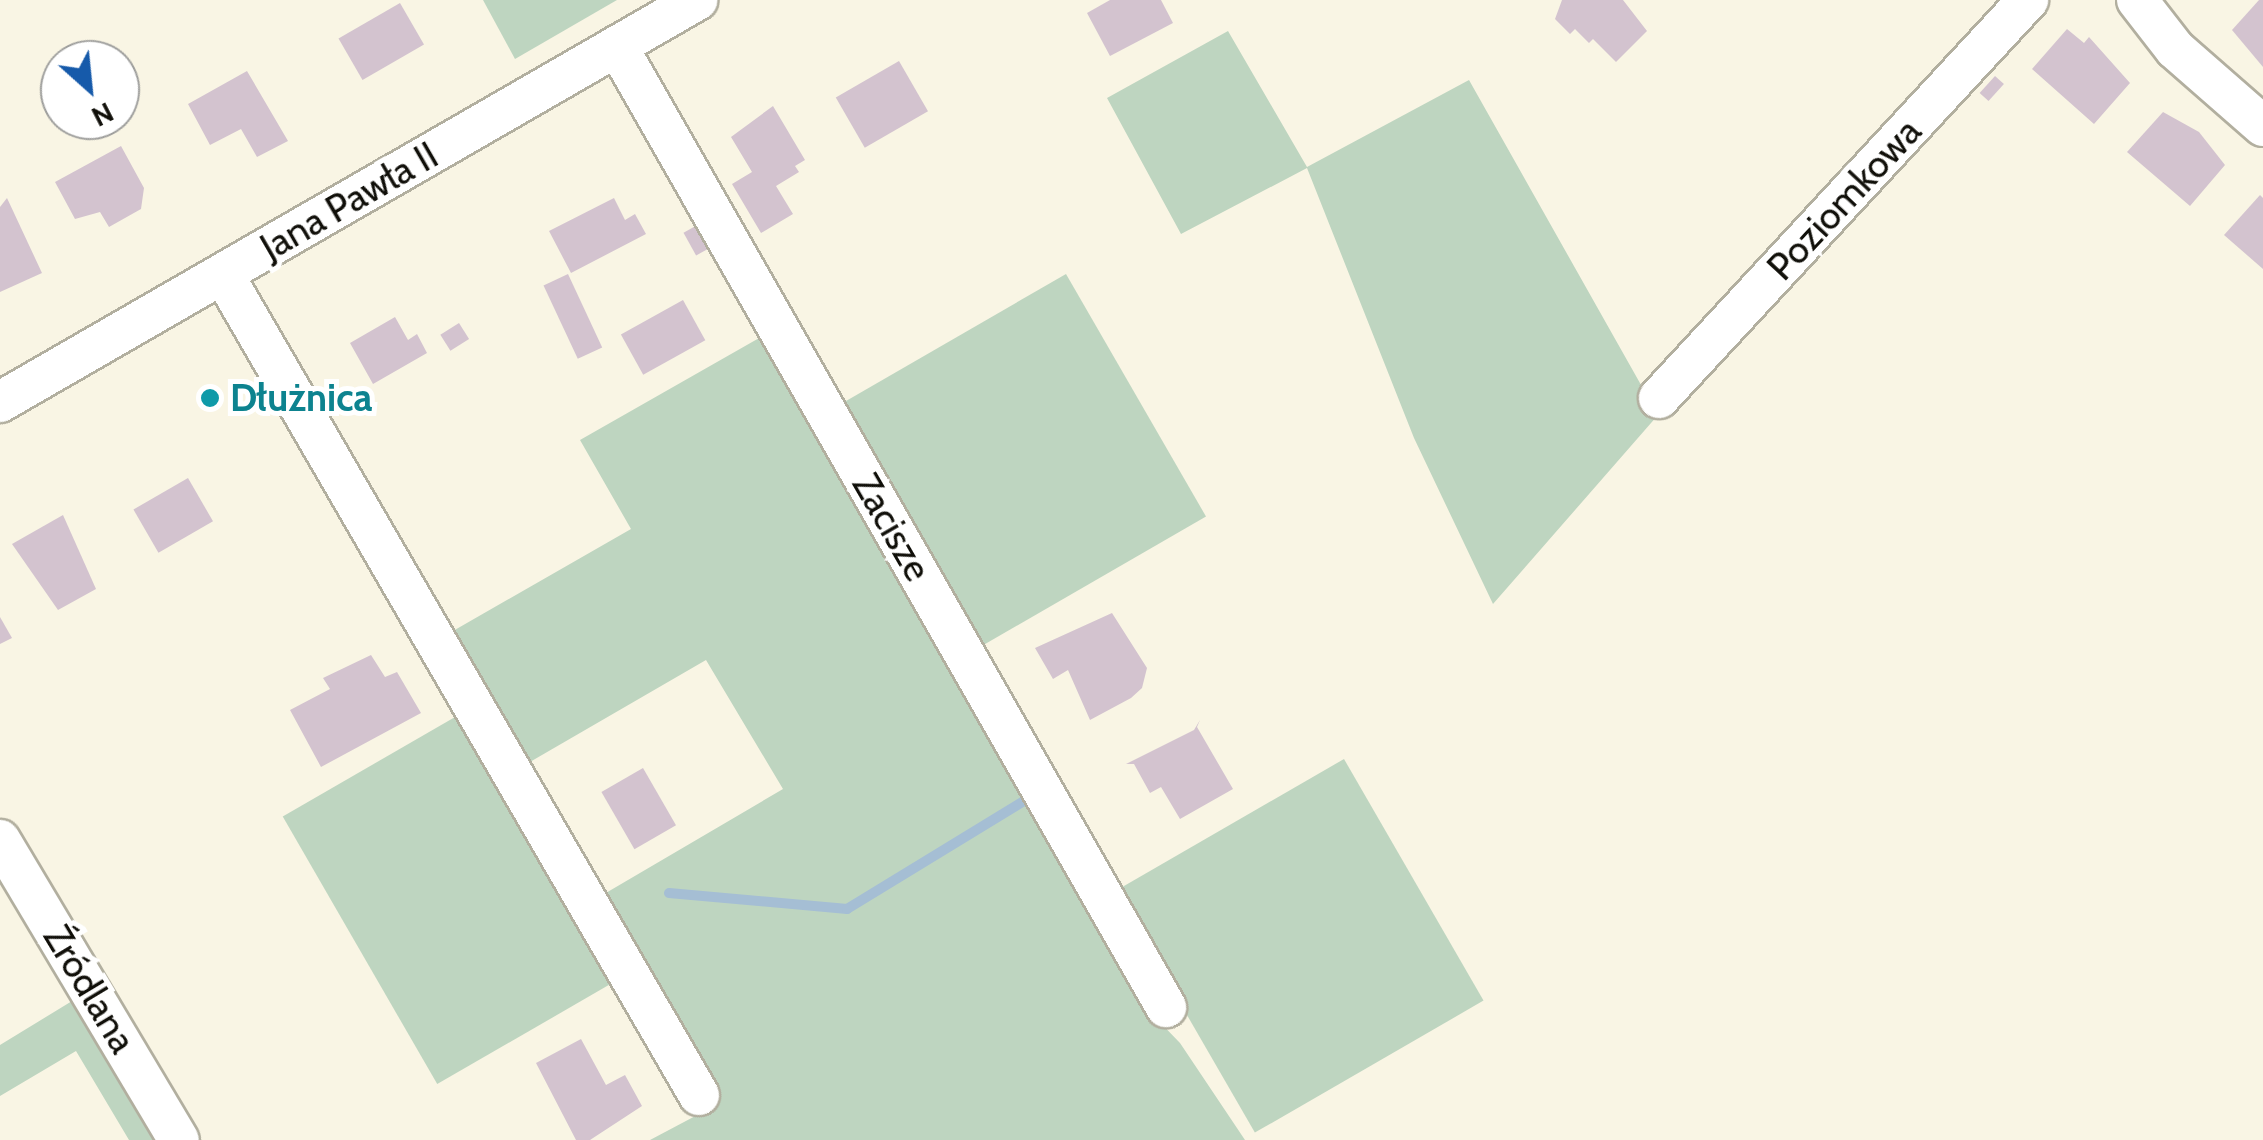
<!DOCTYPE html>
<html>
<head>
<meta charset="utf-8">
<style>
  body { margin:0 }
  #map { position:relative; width:2263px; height:1140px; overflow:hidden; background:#f9f5e4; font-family:Cabin,sans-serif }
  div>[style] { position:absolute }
  .green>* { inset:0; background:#bed5c0; transform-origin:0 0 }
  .stream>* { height:10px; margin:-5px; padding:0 5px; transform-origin:5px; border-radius:5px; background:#a5bed4 }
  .building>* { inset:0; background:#d3c3cf; transform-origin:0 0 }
  .roads { filter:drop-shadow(2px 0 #b2af9f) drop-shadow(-2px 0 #b2af9f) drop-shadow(0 2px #b2af9f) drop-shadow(0 -2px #b2af9f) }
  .minor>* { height:40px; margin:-20px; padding:0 20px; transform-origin:20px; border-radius:20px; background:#fff }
  .dots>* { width:28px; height:28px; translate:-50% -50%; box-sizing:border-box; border:5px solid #fff; border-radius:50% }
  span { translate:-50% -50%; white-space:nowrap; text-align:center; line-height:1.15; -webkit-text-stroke:10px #fff; paint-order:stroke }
  .street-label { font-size:38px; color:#100f09 }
  .culture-label { font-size:38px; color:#0d838f; font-weight:700 }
  .left { translate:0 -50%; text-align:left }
  .north { position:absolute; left:40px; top:40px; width:100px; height:100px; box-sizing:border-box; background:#fff; border:2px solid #9f9f9d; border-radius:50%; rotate:153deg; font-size:28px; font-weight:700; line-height:40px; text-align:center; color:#100f09 }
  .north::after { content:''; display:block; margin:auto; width:35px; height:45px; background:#165aaa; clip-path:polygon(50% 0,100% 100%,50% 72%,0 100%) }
</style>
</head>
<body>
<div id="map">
  <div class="green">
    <div style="clip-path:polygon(483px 0,617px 0,515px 59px)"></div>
    <div style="clip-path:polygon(1228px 31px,1307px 167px,1469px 80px,1658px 415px,1493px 604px,1414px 438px,1307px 168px,1181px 234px,1107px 98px)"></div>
    <div style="left:1066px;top:274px;width:280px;height:264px;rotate:60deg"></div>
    <div style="clip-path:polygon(766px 334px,1151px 1013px,1180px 1043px,1245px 1140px,650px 1140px,718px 1104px,599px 897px,783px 789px,706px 660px,523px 766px,446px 635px,631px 529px,580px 440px)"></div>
    <div style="left:462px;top:713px;width:309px;height:207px;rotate:60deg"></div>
    <div style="left:1344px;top:759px;width:279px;height:264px;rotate:60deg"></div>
    <div style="clip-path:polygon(77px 998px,161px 1140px,129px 1140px,76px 1051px,0 1096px,0 1045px)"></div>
  </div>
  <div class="stream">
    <div style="left:669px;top:893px;width:179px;rotate:5.1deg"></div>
    <div style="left:847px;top:909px;width:211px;rotate:-31.4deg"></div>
  </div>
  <div class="building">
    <div style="clip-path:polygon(1110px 0,1161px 0,1173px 23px,1110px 56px,1087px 13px)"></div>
    <div style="clip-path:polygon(1562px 0,1623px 0,1647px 31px,1616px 62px,1593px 39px,1589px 43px,1575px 29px,1570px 34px,1555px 19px)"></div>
    <div style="clip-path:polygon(2259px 0,2263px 0,2263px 67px,2232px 30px)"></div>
    <div style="left:400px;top:3px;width:48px;height:71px;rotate:60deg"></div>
    <div style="clip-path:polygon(2067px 29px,2084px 43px,2089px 37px,2130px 83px,2094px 124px,2032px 69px)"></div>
    <div style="left:899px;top:61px;width:58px;height:73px;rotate:60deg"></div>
    <div style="clip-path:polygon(247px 71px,288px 141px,257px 157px,241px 129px,210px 145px,188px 104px)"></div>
    <div style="left:1995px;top:76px;width:12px;height:23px;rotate:42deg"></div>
    <div style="clip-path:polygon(773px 106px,805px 160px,795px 166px,799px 172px,776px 186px,793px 214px,761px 233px,732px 184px,752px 172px,731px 137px)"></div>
    <div style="clip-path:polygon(2163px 112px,2199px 132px,2225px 165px,2190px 206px,2127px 152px)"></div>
    <div style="clip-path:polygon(121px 146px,144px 188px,141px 209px,109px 227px,100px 212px,75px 219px,55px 182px)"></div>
    <div style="clip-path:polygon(2260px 195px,2263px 198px,2263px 269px,2224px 235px)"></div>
    <div style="clip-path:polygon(7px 198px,42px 273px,0 292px,0 207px)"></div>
    <div style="clip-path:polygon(614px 198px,625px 220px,635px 214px,646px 234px,571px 273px,549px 231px)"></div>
    <div style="left:701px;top:223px;width:26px;height:20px;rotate:61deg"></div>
    <div style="left:568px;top:274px;width:81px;height:27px;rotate:65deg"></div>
    <div style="left:683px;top:300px;width:46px;height:71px;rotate:61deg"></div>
    <div style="clip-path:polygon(395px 317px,408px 340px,417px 334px,427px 353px,373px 384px,350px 343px)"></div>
    <div style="left:459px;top:323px;width:19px;height:22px;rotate:58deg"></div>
    <div style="left:188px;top:478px;width:50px;height:63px;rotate:60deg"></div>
    <div style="clip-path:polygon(63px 515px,96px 589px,58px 610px,12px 544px)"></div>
    <div style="clip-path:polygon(1112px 613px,1147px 668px,1142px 688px,1131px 698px,1090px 720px,1068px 670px,1053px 679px,1035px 648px)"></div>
    <div style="clip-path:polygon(0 617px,12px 638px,0 644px)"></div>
    <div style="clip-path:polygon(371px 655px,385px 677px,397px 672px,421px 713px,321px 767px,290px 710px,330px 689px,323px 678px)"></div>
    <div style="clip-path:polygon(1200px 720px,1197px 727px,1233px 789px,1180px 819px,1161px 787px,1150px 793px,1134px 764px,1126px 764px,1194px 730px)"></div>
    <div style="left:643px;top:768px;width:66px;height:48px;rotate:60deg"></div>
    <div style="clip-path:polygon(581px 1039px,606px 1085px,625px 1075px,642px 1106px,590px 1140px,576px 1140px,536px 1063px)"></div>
  </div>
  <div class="roads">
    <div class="minor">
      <div style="left:2137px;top:0;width:62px;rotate:52.2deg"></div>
      <div style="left:2175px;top:49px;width:117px;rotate:41.2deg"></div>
      <div style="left:617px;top:46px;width:1107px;rotate:60.26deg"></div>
      <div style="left:223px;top:274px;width:949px;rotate:59.9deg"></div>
      <div style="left:1659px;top:398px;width:543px;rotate:-47.17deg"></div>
      <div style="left:0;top:402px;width:805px;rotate:-29.97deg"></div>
      <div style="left:0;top:840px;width:349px;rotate:59.2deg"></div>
    </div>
  </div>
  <div class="dots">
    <div style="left:210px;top:398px;background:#0f9aa8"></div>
  </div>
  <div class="street-label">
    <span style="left:1844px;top:199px;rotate:-47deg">Poziomkowa</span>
    <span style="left:349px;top:201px;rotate:-30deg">Jana Pawła II</span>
    <span style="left:892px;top:527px;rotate:60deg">Zacisze</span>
    <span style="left:90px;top:989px;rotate:59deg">Źródlana</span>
  </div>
  <div class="culture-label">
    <span class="left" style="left:230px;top:398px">Dłużnica</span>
  </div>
  <div class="north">N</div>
</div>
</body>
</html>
